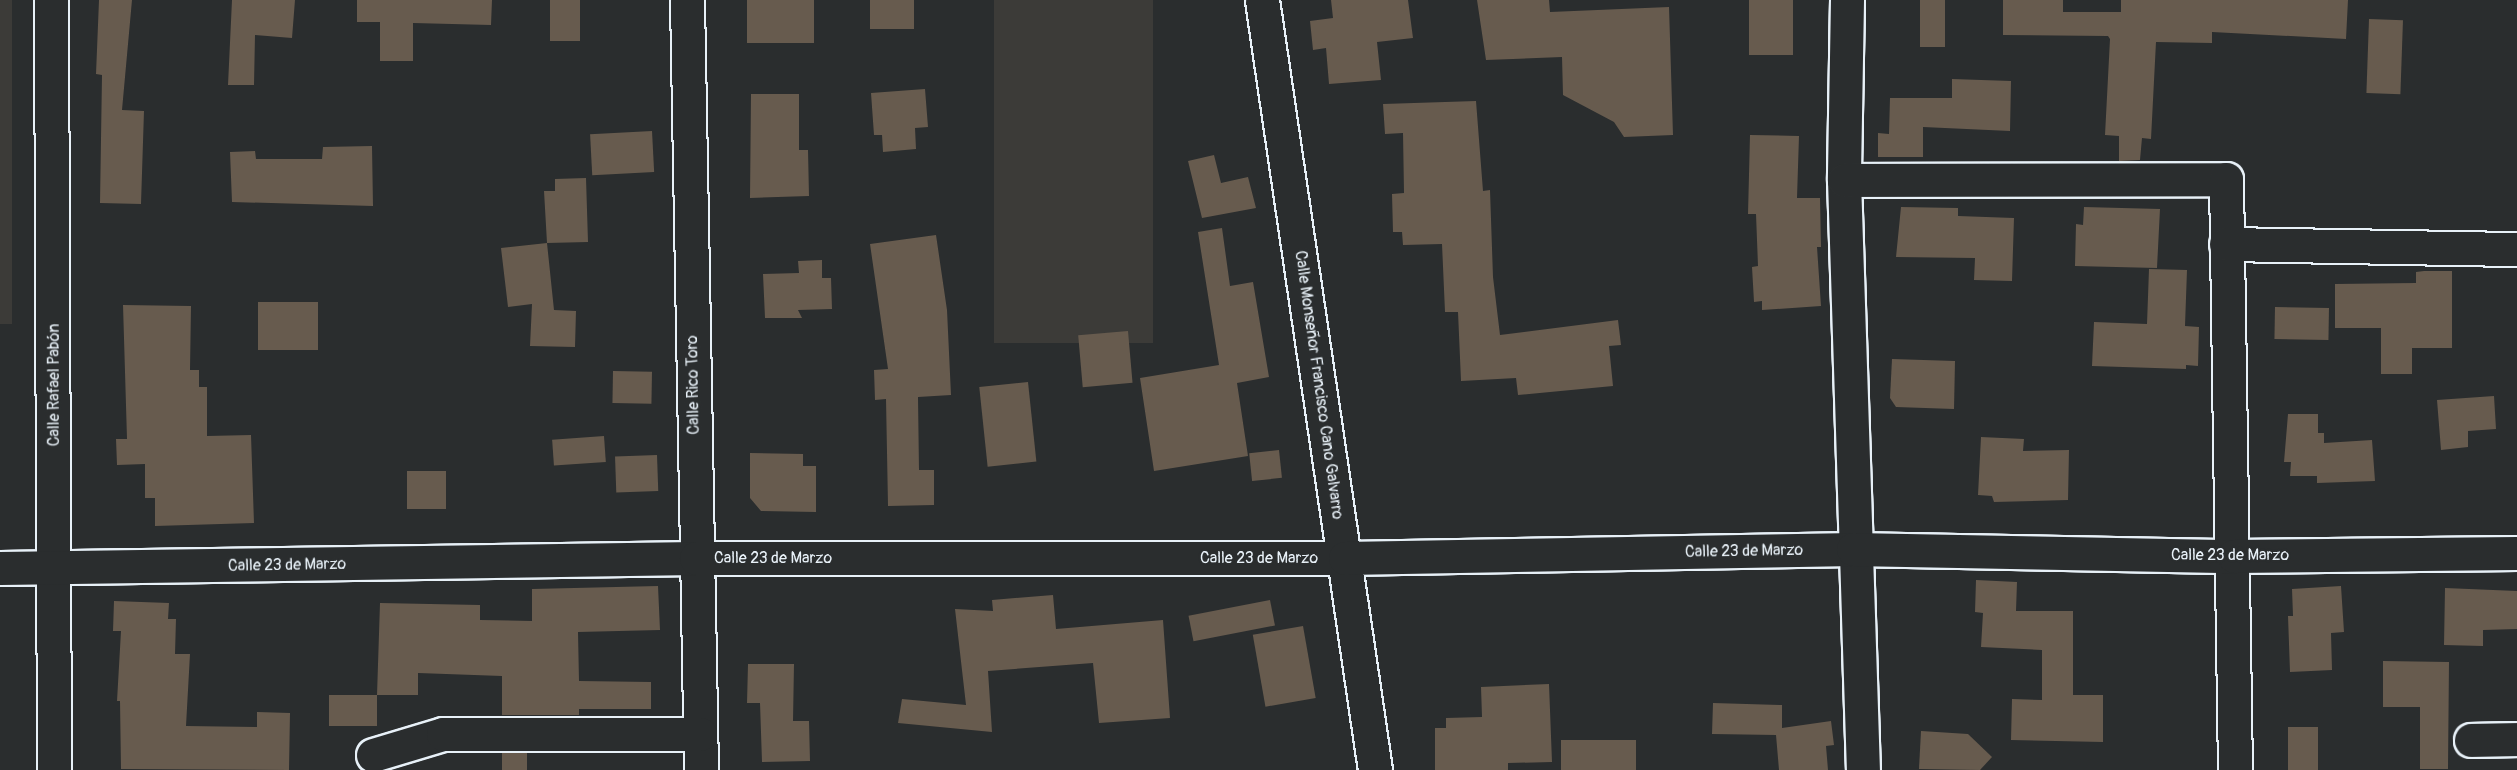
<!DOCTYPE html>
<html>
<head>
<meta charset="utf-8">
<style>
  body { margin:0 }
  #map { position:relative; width:2517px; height:770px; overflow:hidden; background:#2a2d2e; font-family:Pangolin,sans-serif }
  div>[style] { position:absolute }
  .built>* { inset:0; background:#3c3b38; transform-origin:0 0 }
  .building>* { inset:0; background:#675b4e; transform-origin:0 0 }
  .roads { filter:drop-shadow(2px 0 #e8f1f8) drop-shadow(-2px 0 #e8f1f8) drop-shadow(0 2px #e8f1f8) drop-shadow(0 -2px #e8f1f8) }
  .minor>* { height:33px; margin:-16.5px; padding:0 16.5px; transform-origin:16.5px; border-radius:16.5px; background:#2a2d2e }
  span { translate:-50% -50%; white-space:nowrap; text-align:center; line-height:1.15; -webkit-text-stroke:4.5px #2a2d2e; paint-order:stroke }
  .street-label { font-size:16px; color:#e8f1f8 }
</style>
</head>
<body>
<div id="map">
  <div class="built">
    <div style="left:0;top:0;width:12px;height:324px"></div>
    <div style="left:994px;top:0;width:159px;height:343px"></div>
  </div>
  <div class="building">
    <div style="clip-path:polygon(99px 0,132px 0,122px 110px,144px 111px,141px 204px,100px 203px,102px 75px,96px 74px)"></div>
    <div style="clip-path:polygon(232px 0,295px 0,292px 38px,255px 35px,254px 85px,228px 85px)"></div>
    <div style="clip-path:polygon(357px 0,492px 0,491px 25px,413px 23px,413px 61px,380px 61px,380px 22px,357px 22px)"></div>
    <div style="left:550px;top:0;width:30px;height:41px"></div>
    <div style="left:747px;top:0;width:67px;height:43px"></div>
    <div style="left:870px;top:0;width:44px;height:29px"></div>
    <div style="clip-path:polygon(1331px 0,1408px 0,1413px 38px,1377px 42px,1381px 80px,1329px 84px,1326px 48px,1313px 50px,1310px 21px,1333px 18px)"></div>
    <div style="clip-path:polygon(1477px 0,1549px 0,1550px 12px,1669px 7px,1673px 135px,1624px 137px,1614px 122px,1563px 95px,1562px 57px,1486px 60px)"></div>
    <div style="left:1749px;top:0;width:44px;height:55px"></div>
    <div style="left:1920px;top:0;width:25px;height:47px"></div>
    <div style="clip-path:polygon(2003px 0,2063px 0,2063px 12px,2121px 12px,2121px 0,2348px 0,2346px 39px,2212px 32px,2212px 43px,2156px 42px,2151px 139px,2142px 138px,2140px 160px,2119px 161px,2119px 136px,2105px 135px,2110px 39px,2108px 36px,2003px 35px)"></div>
    <div style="left:2369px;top:19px;width:34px;height:74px;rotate:2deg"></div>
    <div style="clip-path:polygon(1952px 79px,2011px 81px,2010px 131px,1923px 127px,1923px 157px,1878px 157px,1878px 133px,1889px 134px,1890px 98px,1952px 98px)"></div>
    <div style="clip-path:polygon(925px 89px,928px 127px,915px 128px,916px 149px,883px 152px,882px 135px,874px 135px,871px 93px)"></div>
    <div style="clip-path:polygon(751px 94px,799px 94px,799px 150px,808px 150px,809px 196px,750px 198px)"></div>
    <div style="clip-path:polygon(1476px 101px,1483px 191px,1490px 190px,1493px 277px,1500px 335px,1618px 320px,1621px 345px,1609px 346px,1613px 386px,1518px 395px,1516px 378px,1461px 381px,1458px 312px,1445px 312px,1442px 244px,1403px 245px,1402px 232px,1393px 232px,1392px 194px,1404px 193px,1403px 133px,1385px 134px,1383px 104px)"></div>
    <div style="left:652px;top:131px;width:41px;height:62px;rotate:87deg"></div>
    <div style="clip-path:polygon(1750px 135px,1799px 136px,1797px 198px,1820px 198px,1821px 247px,1817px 247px,1821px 306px,1762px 310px,1762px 301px,1754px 302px,1752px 267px,1758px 266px,1756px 214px,1748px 214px)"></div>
    <div style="clip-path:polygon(372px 146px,373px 206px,232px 202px,230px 152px,255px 151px,256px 159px,322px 159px,323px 147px)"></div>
    <div style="clip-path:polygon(1214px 155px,1221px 183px,1248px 177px,1256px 208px,1202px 218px,1188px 161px)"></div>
    <div style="clip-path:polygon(586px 178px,588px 242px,547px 243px,544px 191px,555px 191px,555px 179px)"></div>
    <div style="clip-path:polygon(1901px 207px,1958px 208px,1958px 216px,2014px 218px,2012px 281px,1974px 280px,1975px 258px,1896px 257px)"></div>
    <div style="clip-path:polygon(2084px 207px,2160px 209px,2157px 268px,2075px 266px,2076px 224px,2083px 225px)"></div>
    <div style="clip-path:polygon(1222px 228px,1230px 286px,1253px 282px,1269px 377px,1237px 383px,1248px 456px,1154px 471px,1140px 378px,1219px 365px,1198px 232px)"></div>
    <div style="clip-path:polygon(936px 235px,947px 310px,951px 395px,918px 397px,919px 470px,934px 470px,934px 505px,888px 506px,886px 399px,875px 400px,874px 370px,888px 369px,870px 244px)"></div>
    <div style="clip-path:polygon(547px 243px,554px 310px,576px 311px,575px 347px,530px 346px,532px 304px,508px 307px,501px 248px)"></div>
    <div style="clip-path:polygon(822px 260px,822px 278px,831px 278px,832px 309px,798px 310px,802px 318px,765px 318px,763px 274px,799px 273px,798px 261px)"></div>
    <div style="clip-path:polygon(2149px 269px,2187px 270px,2185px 326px,2199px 327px,2198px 366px,2186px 365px,2186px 369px,2092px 366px,2094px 322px,2147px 324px)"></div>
    <div style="clip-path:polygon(2424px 271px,2452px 271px,2452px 348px,2412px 348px,2412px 374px,2381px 374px,2381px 328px,2335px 328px,2335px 284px,2416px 283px,2416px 272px)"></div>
    <div style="left:318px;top:302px;width:48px;height:60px;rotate:90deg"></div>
    <div style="clip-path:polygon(123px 305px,191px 306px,190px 370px,199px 370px,199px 387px,207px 387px,207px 436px,251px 435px,254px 523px,155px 526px,155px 498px,145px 498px,145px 464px,117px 465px,116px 439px,127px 439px)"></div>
    <div style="left:2275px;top:307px;width:54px;height:32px;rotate:1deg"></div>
    <div style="left:1128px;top:331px;width:52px;height:50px;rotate:85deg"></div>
    <div style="clip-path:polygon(1892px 359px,1955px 361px,1954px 409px,1896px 407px,1890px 398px)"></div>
    <div style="left:613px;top:371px;width:39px;height:32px;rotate:1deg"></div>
    <div style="left:1028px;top:382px;width:80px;height:49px;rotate:84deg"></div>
    <div style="clip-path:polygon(2494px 396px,2496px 429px,2468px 431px,2468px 447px,2441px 450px,2437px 400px)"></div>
    <div style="clip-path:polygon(2288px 414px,2318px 414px,2318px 433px,2324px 433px,2324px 443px,2372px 440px,2375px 481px,2317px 483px,2317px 476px,2290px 476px,2291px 462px,2284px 462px)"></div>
    <div style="left:604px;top:436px;width:26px;height:52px;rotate:86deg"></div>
    <div style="clip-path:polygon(1981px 437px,2024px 439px,2023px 451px,2069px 450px,2068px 500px,1994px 502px,1992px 496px,1978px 495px)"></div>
    <div style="left:1279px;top:450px;width:28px;height:30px;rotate:84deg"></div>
    <div style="clip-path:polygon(750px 453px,803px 454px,803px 466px,816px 466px,816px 512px,761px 511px,750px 498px)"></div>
    <div style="left:657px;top:455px;width:36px;height:42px;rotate:88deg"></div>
    <div style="left:446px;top:471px;width:38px;height:39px;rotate:90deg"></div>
    <div style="clip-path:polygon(1976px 580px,2017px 582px,2016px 611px,2073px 611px,2073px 695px,2103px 695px,2103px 742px,2011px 740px,2012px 699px,2042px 700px,2042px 650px,1981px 647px,1983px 613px,1975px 612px)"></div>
    <div style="clip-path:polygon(658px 586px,660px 630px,578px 632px,579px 681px,651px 682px,651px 709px,579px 709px,579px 715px,502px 715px,502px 676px,418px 673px,418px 695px,377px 695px,380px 603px,480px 605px,480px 620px,532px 621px,532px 589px)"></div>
    <div style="clip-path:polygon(2341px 586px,2344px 632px,2331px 633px,2332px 670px,2290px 672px,2288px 616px,2293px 616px,2292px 589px)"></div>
    <div style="clip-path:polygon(2445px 588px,2517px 591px,2517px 629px,2483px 630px,2483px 646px,2444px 645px)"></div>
    <div style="clip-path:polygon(1053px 595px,1056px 629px,1163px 620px,1170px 718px,1099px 723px,1093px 663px,988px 671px,992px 732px,898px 723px,902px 699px,966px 705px,955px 609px,993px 611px,992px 600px)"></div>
    <div style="left:1270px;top:600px;width:26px;height:83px;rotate:79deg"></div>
    <div style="clip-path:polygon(114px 601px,169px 603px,168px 619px,176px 619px,175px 654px,190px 654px,186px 726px,257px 727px,257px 712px,290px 713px,289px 770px,121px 769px,120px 701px,117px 701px,121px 631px,113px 631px)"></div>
    <div style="left:1303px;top:626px;width:73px;height:51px;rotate:80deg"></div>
    <div style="clip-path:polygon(2383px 661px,2449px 662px,2448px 769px,2420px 769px,2420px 707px,2383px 707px)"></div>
    <div style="clip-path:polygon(748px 664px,794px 664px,793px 721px,809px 721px,810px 761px,762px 762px,760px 703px,747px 703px)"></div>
    <div style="clip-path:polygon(1549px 684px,1552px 762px,1508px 763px,1508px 770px,1435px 770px,1435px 728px,1446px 728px,1446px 718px,1482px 717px,1481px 687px)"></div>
    <div style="left:329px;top:695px;width:48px;height:31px"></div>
    <div style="clip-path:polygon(1713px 703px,1782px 705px,1782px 728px,1831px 721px,1834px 745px,1826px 746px,1828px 770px,1779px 770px,1776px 735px,1712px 734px)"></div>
    <div style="left:2318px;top:727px;width:43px;height:30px;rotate:90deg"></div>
    <div style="clip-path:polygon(1921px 731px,1968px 734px,1992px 757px,1980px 770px,1919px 769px)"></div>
    <div style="left:1636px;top:740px;width:30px;height:75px;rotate:90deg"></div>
    <div style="left:502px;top:753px;width:25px;height:17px"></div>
  </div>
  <div class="roads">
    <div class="minor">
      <div style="left:51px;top:0;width:770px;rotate:89.78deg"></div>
      <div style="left:687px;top:0;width:770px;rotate:88.96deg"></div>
      <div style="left:1262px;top:0;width:778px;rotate:81.65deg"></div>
      <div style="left:1847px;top:0;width:180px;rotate:91deg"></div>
      <div style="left:1844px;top:180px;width:590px;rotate:88.16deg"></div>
      <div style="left:1844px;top:180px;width:382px;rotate:-0.1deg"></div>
      <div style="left:2226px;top:179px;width:591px;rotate:89.13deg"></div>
      <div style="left:2226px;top:244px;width:291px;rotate:1deg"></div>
      <div style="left:0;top:568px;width:696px;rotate:-0.82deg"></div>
      <div style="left:696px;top:558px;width:649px"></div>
      <div style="left:1345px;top:558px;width:508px;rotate:-1.01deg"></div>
      <div style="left:1853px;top:549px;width:381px;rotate:1.1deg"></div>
      <div style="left:2234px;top:556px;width:283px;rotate:-0.6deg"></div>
      <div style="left:2471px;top:740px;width:46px;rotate:-1.2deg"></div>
      <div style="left:373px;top:755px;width:73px;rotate:-16.7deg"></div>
      <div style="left:443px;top:734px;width:257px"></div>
    </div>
  </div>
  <div class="street-label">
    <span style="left:54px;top:385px;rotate:-90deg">Calle Rafael Pabón</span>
    <span style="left:693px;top:385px;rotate:-91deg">Calle Rico Toro</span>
    <span style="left:1319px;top:385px;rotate:82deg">Calle Monseñor Francisco Cano Galvarro</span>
    <span style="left:1744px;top:551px;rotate:-1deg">Calle 23 de Marzo</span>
    <span style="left:2230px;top:555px">Calle 23 de Marzo</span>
    <span style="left:773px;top:558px">Calle 23 de Marzo</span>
    <span style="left:1259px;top:558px">Calle 23 de Marzo</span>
    <span style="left:287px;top:565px;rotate:-1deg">Calle 23 de Marzo</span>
  </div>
</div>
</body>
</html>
